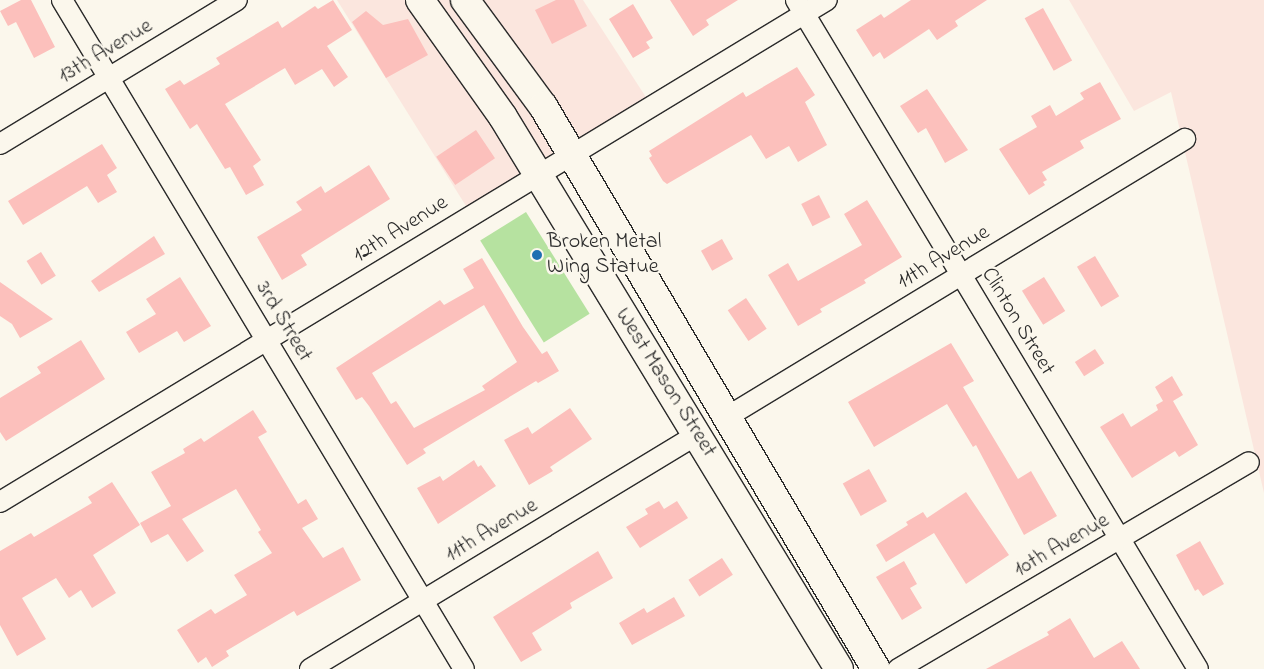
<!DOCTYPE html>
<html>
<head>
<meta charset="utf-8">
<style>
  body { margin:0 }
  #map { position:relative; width:1264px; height:669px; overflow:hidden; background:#fbf7ec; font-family:"Indie Flower",sans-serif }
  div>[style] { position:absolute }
  .built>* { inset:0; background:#fbe6de }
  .green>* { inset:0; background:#b6e2a0; transform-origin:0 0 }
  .building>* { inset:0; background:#fcc0bc; transform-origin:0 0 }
  .roads { filter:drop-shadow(1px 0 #2b2b2b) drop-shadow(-1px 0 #2b2b2b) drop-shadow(0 1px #2b2b2b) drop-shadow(0 -1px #2b2b2b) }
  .street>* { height:20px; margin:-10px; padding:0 10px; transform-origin:10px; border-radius:10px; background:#fbf7ec }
  .primary>* { height:28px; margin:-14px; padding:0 14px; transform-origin:14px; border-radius:14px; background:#fbf7ec }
  .dots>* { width:14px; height:14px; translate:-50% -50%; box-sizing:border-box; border:2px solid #fbf7ec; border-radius:50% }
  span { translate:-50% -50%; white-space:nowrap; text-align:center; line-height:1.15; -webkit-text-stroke:5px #fbf7ec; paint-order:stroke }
  .street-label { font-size:22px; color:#2b2b2b }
  .poi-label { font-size:22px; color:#2b2b2b }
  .left { translate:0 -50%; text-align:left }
</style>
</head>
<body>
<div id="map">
  <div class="built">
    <div style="clip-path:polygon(337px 0,583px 0,651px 105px,471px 214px)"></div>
    <div style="clip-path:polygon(1069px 0,1264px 0,1264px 493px,1171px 92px,1134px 111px)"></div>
  </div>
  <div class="green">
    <div style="left:526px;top:212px;width:120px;height:54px;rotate:58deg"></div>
  </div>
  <div class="building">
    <div style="clip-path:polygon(21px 0,31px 0,55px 47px,34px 58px,16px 22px,8px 26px,0 11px)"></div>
    <div style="clip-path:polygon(333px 0,352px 30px,327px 46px,348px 77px,334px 87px,322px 69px,295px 85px,285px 68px,225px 104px,261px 160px,253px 166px,264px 185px,246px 195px,230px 167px,225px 169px,197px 124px,190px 129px,165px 89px,180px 80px,184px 85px,220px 64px,216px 58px,278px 21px,282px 28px,315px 6px,318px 9px)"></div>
    <div style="clip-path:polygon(556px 0,574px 0,587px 26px,552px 44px,535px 10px)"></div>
    <div style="clip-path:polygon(670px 0,738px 0,706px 20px,709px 25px,693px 36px)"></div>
    <div style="clip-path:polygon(911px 0,987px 0,955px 21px,958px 26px,937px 40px,929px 29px,884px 59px,880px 52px,873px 57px,856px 30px,881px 14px,884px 18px)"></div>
    <div style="clip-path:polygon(633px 4px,653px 38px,646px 42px,650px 48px,633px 58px,609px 19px)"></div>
    <div style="left:1043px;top:8px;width:60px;height:21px;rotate:61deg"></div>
    <div style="clip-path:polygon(366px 11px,383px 25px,408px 19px,428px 55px,386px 78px,352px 22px)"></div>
    <div style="clip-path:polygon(797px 67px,815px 95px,805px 102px,827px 145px,798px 162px,789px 146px,766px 159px,751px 135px,667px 184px,663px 181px,649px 158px,652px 156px,649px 151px,743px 92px,746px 97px)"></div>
    <div style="clip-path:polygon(1100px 82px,1121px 119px,1080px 141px,1084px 148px,1042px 172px,1047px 180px,1043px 182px,1045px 185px,1029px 195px,999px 149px,1037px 127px,1031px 116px,1050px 105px,1056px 116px,1084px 99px,1080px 93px)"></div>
    <div style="clip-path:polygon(927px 89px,968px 150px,945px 163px,926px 128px,918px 133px,900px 106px)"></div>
    <div style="left:476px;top:130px;width:34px;height:48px;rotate:56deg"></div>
    <div style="clip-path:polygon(102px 144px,117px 168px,107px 175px,117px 192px,98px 203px,87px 186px,23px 225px,8px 201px)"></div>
    <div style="clip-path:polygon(369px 165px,390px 199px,301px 255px,307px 265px,282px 280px,257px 237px,302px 210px,296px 202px,321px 186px,325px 193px)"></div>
    <div style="left:819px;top:195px;width:25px;height:20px;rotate:63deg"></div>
    <div style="clip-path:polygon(867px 200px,902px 257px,864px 280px,866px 283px,820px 309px,822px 312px,798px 326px,768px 275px,788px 263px,798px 281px,862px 245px,844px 214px)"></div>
    <div style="clip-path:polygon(154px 236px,165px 254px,99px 292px,91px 281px)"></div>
    <div style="left:722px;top:239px;width:23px;height:24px;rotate:61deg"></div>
    <div style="left:41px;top:252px;width:28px;height:17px;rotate:58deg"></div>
    <div style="left:1095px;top:256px;width:47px;height:21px;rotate:59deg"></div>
    <div style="clip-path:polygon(evenodd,482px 258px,523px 327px,542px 354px,547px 351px,559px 371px,538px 383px,536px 381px,423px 449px,426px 453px,407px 465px,369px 406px,362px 397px,356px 400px,336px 368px,440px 300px,444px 305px,474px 288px,463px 269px,482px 258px,484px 305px,517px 362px,482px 386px,485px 390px,414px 428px,396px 401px,391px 404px,372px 373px,484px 305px)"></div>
    <div style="clip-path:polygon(180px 277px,211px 326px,184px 342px,177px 331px,139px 353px,126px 332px,156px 314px,146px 299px)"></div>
    <div style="left:1044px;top:277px;width:40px;height:26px;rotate:58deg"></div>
    <div style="clip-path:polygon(0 282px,53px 319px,20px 338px,12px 324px,0 316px)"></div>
    <div style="left:746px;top:298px;width:37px;height:22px;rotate:56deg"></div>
    <div style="clip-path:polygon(81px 340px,105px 379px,6px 441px,0 432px,0 398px,41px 373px,37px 367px)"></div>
    <div style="clip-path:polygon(951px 343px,974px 381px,963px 387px,1018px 479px,1031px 471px,1057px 516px,1024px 535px,976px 445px,973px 447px,947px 404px,874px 447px,848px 402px)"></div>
    <div style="left:1095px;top:349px;width:17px;height:24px;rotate:57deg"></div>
    <div style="clip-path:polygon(1172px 376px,1183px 395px,1173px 401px,1198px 445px,1179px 457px,1175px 451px,1132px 478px,1100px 427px,1123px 413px,1131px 427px,1158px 410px,1156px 405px,1163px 401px,1155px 387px)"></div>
    <div style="clip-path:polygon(570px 408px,592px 439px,550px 467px,553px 471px,529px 485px,504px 440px,528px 427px,532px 434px)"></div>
    <div style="clip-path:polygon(253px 410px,267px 432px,258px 437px,298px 504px,306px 499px,318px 519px,302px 528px,323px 558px,343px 547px,361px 580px,297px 616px,294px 611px,226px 651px,229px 656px,212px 667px,206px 657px,198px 663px,177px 630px,211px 609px,215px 614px,247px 595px,234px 575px,272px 553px,258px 532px,261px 530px,236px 489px,182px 519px,204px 551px,187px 562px,168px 534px,151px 543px,140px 523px,171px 506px,151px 472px,185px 453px,183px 449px,201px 438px,204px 442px)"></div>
    <div style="clip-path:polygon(474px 460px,478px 467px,481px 465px,496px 486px,438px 524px,417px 488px,440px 476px,443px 481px)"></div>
    <div style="left:869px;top:469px;width:37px;height:30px;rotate:61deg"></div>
    <div style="clip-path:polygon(112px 482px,140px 525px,93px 555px,116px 593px,92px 608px,81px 590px,69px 598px,56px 578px,22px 598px,46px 639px,17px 656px,0 625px,0 551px,31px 533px,34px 537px,92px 503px,88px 497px)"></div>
    <div style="clip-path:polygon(966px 492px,1009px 555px,966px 584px,934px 533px,886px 562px,876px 545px,908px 525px,906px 522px,923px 512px,927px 518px)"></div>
    <div style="clip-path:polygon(659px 501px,664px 509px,677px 501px,688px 518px,640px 548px,626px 527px,648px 514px,645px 509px)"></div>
    <div style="clip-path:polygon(1200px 541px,1224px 584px,1203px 596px,1198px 589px,1195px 591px,1176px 555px)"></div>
    <div style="clip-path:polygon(598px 551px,613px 578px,570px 603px,572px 608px,532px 633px,542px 650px,521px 662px,493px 617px)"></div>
    <div style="left:722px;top:558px;width:20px;height:40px;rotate:57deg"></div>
    <div style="clip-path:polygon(904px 561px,917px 584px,910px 588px,922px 608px,902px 620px,876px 577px)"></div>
    <div style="clip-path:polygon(674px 597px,685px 616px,632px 645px,619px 623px,644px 608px,647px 613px)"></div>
    <div style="clip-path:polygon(1070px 618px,1094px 658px,1122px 641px,1140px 669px,986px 669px,1049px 635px,1047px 632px)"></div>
  </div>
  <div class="roads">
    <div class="street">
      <div style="left:62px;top:0;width:780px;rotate:59deg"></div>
      <div style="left:796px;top:0;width:780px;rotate:59deg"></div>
      <div style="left:0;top:144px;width:277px;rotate:-31.3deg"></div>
      <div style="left:727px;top:417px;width:536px;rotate:-31.26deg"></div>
      <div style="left:0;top:502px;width:967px;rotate:-31.26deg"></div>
      <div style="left:310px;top:669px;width:454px;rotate:-31.2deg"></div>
      <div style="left:898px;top:669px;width:407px;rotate:-30.5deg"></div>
    </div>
    <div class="primary">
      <div style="left:420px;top:0;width:143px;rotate:54.6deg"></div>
      <div style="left:503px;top:117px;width:646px;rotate:58.67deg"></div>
      <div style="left:465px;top:0;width:132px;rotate:53.7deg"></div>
      <div style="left:543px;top:106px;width:654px;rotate:59.4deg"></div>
    </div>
  </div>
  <div class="dots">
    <div style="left:537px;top:255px;background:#1f6fb2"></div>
  </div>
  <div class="street-label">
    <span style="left:106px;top:52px;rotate:-31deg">13th Avenue</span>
    <span style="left:401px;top:230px;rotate:-32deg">12th Avenue</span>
    <span style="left:944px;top:258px;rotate:-31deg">11th Avenue</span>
    <span style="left:283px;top:322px;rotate:59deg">3rd Street</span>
    <span style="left:1017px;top:322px;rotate:59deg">Clinton Street</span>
    <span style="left:665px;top:383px;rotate:58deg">West Mason Street</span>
    <span style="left:492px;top:531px;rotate:-31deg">11th Avenue</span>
    <span style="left:1062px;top:546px;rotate:-30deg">10th Avenue</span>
  </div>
  <div class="poi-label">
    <span class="left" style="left:547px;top:255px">Broken Metal<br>Wing Statue</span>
  </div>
</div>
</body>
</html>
